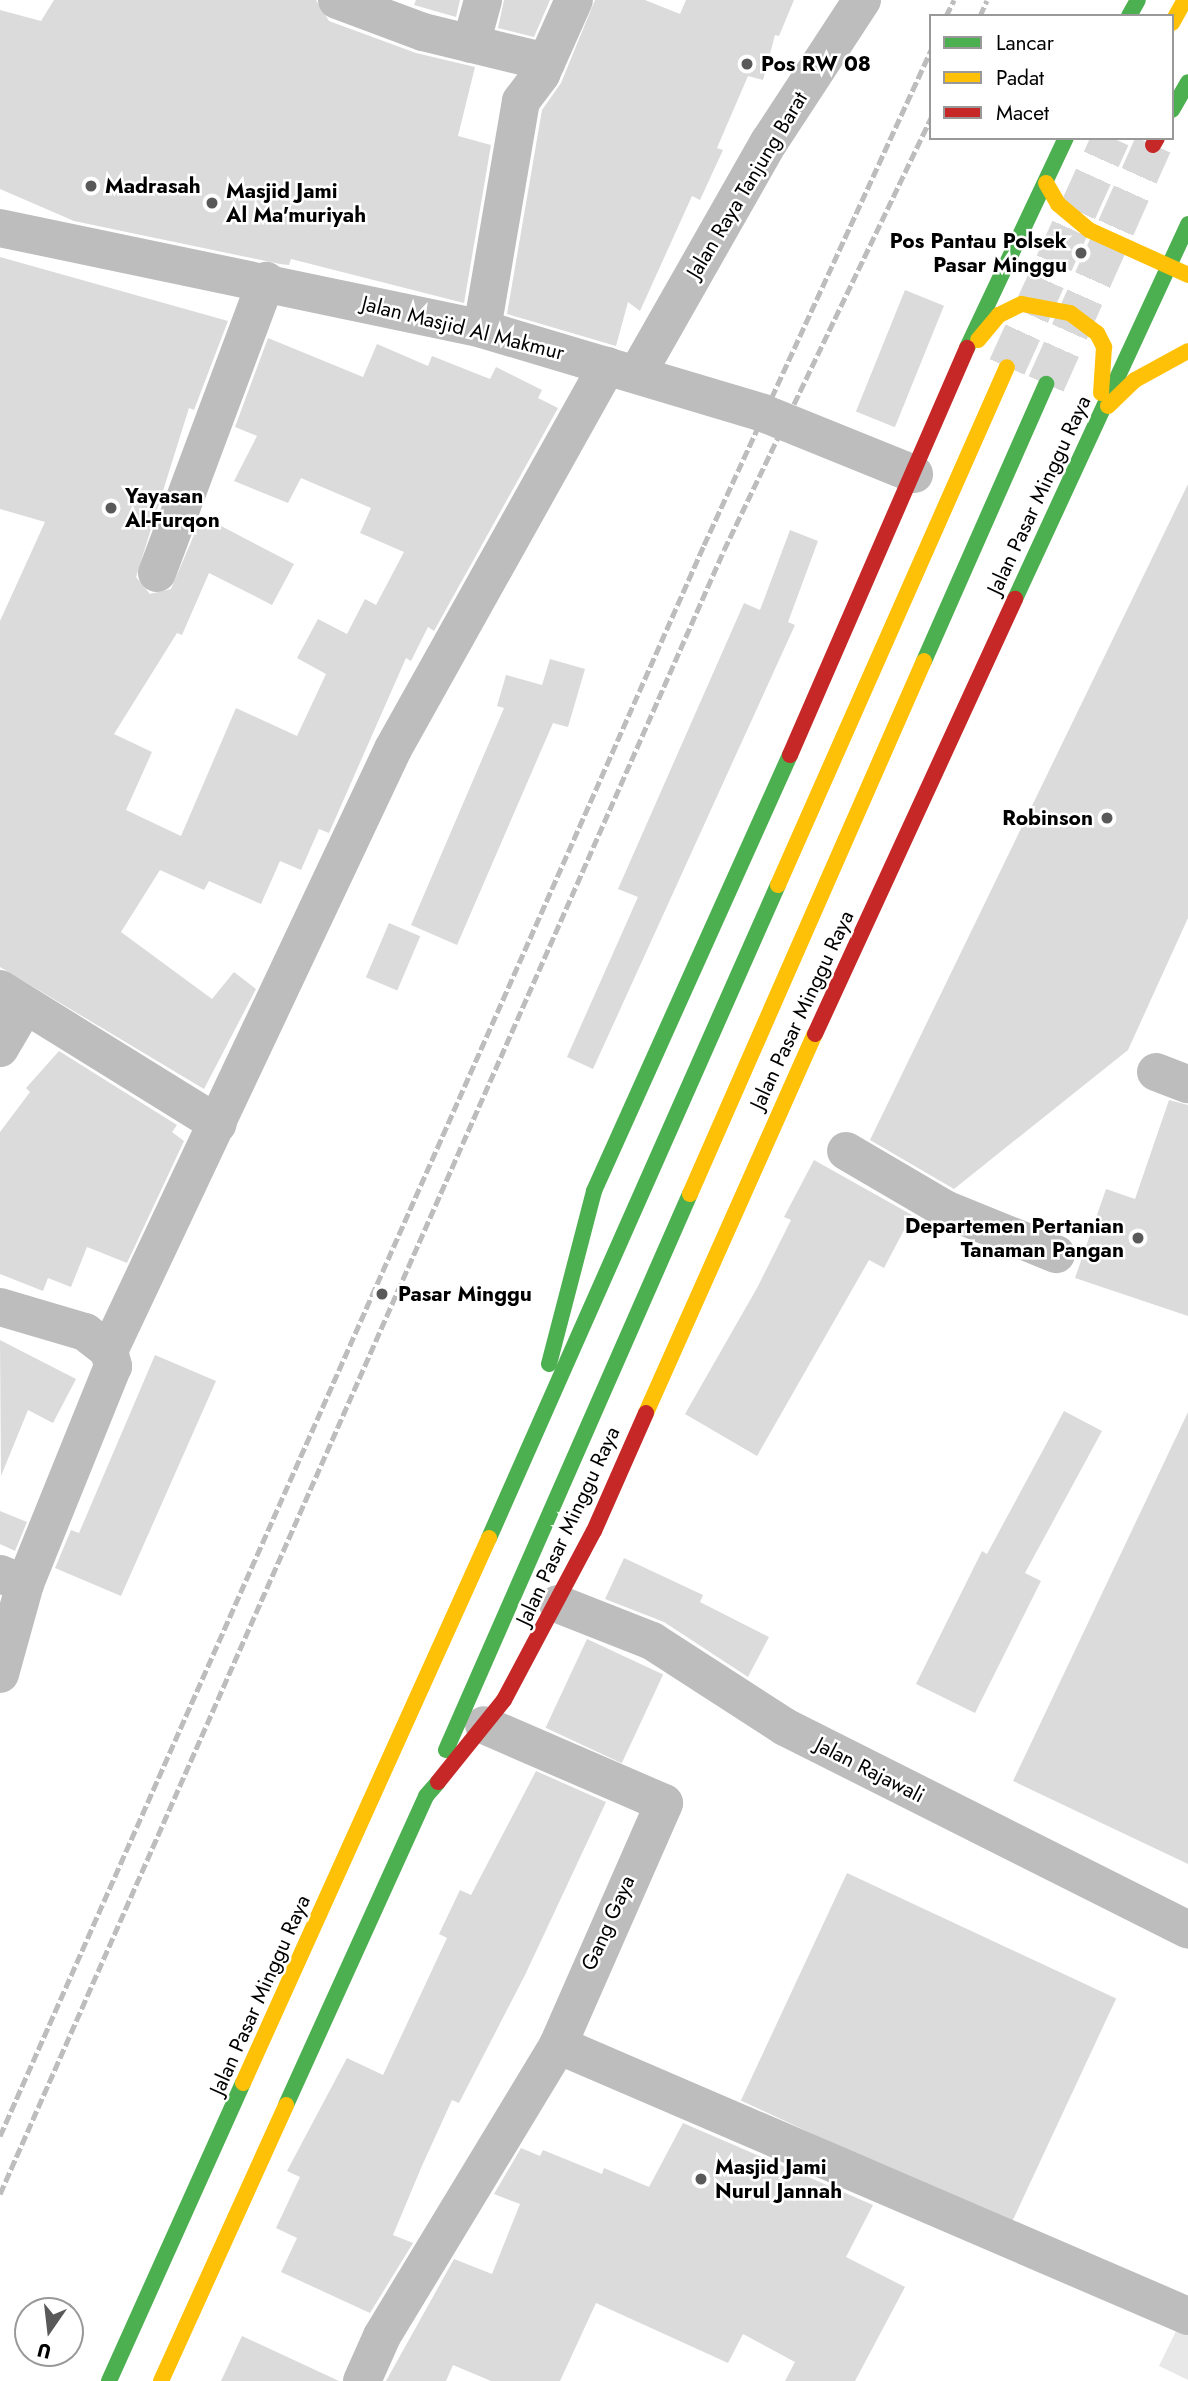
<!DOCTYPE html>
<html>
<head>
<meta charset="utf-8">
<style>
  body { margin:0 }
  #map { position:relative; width:1188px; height:2381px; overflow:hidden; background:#fff; font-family:Jost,sans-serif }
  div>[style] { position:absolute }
  .green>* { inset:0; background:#e8e8e8 }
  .building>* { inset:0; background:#dbdbdb; transform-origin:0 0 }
  .primary-tunnel>* { height:38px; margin-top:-19px; transform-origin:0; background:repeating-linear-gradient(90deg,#d9d9d9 0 38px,transparent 0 57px) }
  .street>* { height:38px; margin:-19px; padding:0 19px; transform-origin:19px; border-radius:19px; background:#bdbdbd }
  .fast>* { height:16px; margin:-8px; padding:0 8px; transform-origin:8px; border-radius:8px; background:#4caf50 }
  .slow>* { height:16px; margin:-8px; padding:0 8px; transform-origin:8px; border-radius:8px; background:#ffc107 }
  .jam>* { height:16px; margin:-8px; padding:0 8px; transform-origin:8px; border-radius:8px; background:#c62828 }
  .rail>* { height:5px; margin-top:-2.5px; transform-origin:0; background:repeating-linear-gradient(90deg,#bdbdbd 0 10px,transparent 0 13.5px) }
  .dots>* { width:19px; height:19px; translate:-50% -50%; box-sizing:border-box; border:4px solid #fff; border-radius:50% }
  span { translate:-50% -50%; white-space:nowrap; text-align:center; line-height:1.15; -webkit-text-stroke:5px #fff; paint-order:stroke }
  .poi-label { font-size:21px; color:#000; font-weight:700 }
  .left { translate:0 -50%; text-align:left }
  .right { translate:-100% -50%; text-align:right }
  .street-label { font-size:21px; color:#000 }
  .legend { position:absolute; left:929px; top:14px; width:245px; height:126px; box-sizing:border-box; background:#fff; border:2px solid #999; margin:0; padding:9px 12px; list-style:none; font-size:21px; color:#000 }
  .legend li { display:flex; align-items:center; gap:14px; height:35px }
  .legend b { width:35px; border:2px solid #999 }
  .north { position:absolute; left:14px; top:2297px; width:70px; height:70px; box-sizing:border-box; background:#fff; border:2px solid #999; border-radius:50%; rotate:194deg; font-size:19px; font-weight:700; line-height:28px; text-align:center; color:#000 }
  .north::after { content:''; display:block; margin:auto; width:24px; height:32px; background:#595959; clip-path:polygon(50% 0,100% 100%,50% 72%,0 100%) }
</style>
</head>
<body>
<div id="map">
  <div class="green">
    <div style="clip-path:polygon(1178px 2327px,1188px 2331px,1188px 2380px,1159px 2366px)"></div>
  </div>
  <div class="building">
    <div style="clip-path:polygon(54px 0,316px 0,329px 21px,416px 53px,475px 67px,458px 136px,491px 145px,464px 303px,291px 259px,289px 265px,280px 264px,74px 221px,0 189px,0 10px,41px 21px)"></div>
    <div style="clip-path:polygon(416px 0,460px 0,456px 17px,414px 5px)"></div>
    <div style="clip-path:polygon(504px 0,550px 0,534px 37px,498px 28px)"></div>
    <div style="clip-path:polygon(595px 0,645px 0,680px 14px,686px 0,794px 0,779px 36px,775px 35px,763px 80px,748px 76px,717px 148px,723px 150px,700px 200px,692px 196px,640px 311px,628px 302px,616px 346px,507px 314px,542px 110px,561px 83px)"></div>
    <div style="clip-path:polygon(0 257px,228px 321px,194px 410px,189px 408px,136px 577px,150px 594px,171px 589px,202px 516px,294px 564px,272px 605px,209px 573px,182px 635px,177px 633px,114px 734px,152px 752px,126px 810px,181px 836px,236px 708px,297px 736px,326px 674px,297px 658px,318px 619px,347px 634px,365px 599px,376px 605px,404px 552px,360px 533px,371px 508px,301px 478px,288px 503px,234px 481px,257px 436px,235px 427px,268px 338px,363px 377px,377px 344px,428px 366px,432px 356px,490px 379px,496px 367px,542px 390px,538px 398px,558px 408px,434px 631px,428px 627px,411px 661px,406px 658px,329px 833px,319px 829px,301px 870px,280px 861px,261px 904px,209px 881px,204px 890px,160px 870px,121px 932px,212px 999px,234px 972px,256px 989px,204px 1089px,0 967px,0 621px,45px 522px,0 509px)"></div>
    <div style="left:905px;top:290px;width:42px;height:131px;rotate:22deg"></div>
    <div style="clip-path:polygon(1188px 484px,1188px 918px,1128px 1050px,954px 1189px,870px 1140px)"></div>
    <div style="clip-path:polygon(790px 530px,818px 541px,788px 622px,795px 625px,593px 1069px,567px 1057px,638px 897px,618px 889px,744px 603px,760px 610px)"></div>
    <div style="clip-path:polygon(550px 659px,585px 669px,568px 727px,553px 723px,457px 945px,411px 925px,504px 708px,497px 706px,506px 675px,542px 685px)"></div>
    <div style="left:389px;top:923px;width:34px;height:59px;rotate:23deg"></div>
    <div style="clip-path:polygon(59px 1051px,177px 1125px,172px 1132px,184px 1141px,127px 1263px,87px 1247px,71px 1287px,48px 1278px,43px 1291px,0 1274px,0 1132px,30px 1092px,26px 1088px)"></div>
    <div style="clip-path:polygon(1169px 1100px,1188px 1105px,1188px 1316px,1075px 1278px,1106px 1189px,1135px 1199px)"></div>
    <div style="clip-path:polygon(814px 1160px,912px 1215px,884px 1268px,869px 1260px,757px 1456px,685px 1414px,757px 1288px,791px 1220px,784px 1217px)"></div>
    <div style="clip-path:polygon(0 1340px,76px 1379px,53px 1423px,28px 1410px,1px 1476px)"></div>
    <div style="clip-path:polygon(155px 1355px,216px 1381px,121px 1596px,55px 1568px,71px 1530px,79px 1533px)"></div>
    <div style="clip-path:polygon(1064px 1411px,1102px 1431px,1025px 1573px,1041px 1581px,975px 1713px,916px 1684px,982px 1551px,987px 1554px)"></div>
    <div style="clip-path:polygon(1188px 1412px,1188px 1864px,1013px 1781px)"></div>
    <div style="clip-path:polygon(0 1511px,27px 1522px,15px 1551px,0 1544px)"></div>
    <div style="clip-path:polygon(624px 1558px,703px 1595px,700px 1602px,769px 1637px,748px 1677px,664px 1622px,605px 1599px)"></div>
    <div style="left:587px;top:1639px;width:84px;height:98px;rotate:25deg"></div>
    <div style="clip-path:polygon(536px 1771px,606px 1802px,525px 1975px,459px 2103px,452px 2100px,421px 2168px,393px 2235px,413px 2243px,370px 2313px,281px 2272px,297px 2238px,276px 2228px,300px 2177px,287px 2171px,347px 2058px,383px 2075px,447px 1938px,439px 1934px,460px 1890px,471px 1895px)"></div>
    <div style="left:847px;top:1873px;width:297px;height:251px;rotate:25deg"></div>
    <div style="clip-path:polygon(683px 2123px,873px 2205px,846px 2257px,905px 2287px,855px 2381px,785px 2381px,795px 2362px,743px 2334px,728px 2363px,596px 2303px,560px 2381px,491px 2381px,453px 2365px,446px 2381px,386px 2381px,454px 2259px,492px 2274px,520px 2204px,494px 2194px,521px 2148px,540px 2156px,543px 2150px,602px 2174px,604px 2168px,649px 2187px)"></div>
    <div style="clip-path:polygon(242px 2336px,339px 2381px,221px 2381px)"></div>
  </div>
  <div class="primary-tunnel">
    <div style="left:1007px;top:367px;width:252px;rotate:-65.6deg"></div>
    <div style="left:1046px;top:384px;width:262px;rotate:-65.9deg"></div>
  </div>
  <div class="street">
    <div style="left:337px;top:0;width:92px;rotate:20.4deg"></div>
    <div style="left:423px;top:32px;width:127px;rotate:13.7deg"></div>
    <div style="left:471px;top:44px;width:46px;rotate:-74.7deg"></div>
    <div style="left:0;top:228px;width:492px;rotate:11.8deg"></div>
    <div style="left:482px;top:329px;width:293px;rotate:16.6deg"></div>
    <div style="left:763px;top:413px;width:163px;rotate:22deg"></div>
    <div style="left:482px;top:329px;width:231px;rotate:-80.3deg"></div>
    <div style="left:521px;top:101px;width:34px;rotate:-53deg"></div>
    <div style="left:541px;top:74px;width:81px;rotate:-66deg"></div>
    <div style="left:637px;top:374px;width:267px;rotate:-60.4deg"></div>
    <div style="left:769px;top:142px;width:170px;rotate:-56.8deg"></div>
    <div style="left:157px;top:573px;width:312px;rotate:-69.5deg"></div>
    <div style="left:0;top:989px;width:256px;rotate:31.8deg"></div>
    <div style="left:0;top:1048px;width:48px;rotate:-59.7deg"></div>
    <div style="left:1156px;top:1072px;width:34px;rotate:21deg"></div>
    <div style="left:846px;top:1151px;width:115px;rotate:30.4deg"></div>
    <div style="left:945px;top:1209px;width:120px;rotate:22.1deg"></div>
    <div style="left:0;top:1307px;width:89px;rotate:16.4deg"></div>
    <div style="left:85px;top:1332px;width:31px;rotate:38deg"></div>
    <div style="left:109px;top:1351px;width:16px;rotate:75deg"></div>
    <div style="left:113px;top:1366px;width:235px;rotate:112deg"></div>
    <div style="left:25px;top:1584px;width:27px;rotate:-158deg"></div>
    <div style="left:109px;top:1351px;width:666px;rotate:-64.74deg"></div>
    <div style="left:393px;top:749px;width:439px;rotate:-60.8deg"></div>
    <div style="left:558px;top:1604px;width:101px;rotate:21.5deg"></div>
    <div style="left:652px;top:1641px;width:158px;rotate:32.9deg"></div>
    <div style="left:785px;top:1727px;width:451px;rotate:26.7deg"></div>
    <div style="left:0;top:1674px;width:93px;rotate:-74.5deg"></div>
    <div style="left:558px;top:2045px;width:686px;rotate:23.28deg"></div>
    <div style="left:362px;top:2381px;width:49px;rotate:-66deg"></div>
    <div style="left:382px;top:2336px;width:340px;rotate:-58.8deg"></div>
    <div style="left:558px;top:2045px;width:264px;rotate:-66.3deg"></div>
    <div style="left:664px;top:1803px;width:196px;rotate:-156.6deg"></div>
  </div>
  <div class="fast">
    <div style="left:1129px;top:16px;width:18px;rotate:-61deg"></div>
    <div style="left:1172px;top:110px;width:32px;rotate:-60deg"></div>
    <div style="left:967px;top:348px;width:232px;rotate:-64.8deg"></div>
    <div style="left:1015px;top:599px;width:413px;rotate:-65.2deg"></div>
    <div style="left:924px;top:661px;width:303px;rotate:-66.2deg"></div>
    <div style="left:549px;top:1364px;width:179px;rotate:-75.4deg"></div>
    <div style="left:594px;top:1191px;width:478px;rotate:-65.8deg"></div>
    <div style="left:489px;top:1538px;width:714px;rotate:-66.13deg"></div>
    <div style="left:446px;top:1750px;width:607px;rotate:-66.31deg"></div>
    <div style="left:286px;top:2105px;width:339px;rotate:-65.6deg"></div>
    <div style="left:426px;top:1796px;width:18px;rotate:-49deg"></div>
    <div style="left:109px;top:2381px;width:327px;rotate:-65.8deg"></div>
  </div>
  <div class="slow">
    <div style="left:1172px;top:23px;width:26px;rotate:-61deg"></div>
    <div style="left:1046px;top:183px;width:24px;rotate:60deg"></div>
    <div style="left:1058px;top:204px;width:40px;rotate:40deg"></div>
    <div style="left:1089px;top:230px;width:109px;rotate:24.4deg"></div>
    <div style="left:978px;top:340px;width:33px;rotate:-50deg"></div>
    <div style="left:999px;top:315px;width:25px;rotate:-26deg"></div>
    <div style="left:1022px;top:304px;width:49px;rotate:10.6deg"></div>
    <div style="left:1070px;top:313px;width:34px;rotate:37deg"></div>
    <div style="left:1097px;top:333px;width:16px;rotate:63deg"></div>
    <div style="left:1104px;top:347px;width:46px;rotate:93.7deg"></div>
    <div style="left:1108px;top:406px;width:37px;rotate:-44deg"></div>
    <div style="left:1135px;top:380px;width:60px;rotate:-28.7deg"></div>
    <div style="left:778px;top:885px;width:566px;rotate:-66.15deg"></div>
    <div style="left:690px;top:1194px;width:582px;rotate:-66.3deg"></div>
    <div style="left:646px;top:1413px;width:415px;rotate:-66deg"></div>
    <div style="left:243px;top:2083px;width:598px;rotate:-65.71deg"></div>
    <div style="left:161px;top:2381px;width:303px;rotate:-65.6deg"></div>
  </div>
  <div class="jam">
    <div style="left:1153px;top:145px;width:8px;rotate:-60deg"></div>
    <div style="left:790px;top:755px;width:444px;rotate:-66.5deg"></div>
    <div style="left:815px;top:1034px;width:479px;rotate:-65.3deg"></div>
    <div style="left:438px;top:1782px;width:105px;rotate:-51.2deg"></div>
    <div style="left:504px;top:1700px;width:191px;rotate:-62deg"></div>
    <div style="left:594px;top:1531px;width:129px;rotate:-66.2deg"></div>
  </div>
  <div class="rail">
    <div style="left:946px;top:16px;width:18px;rotate:-63deg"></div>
    <div style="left:980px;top:16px;width:17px;rotate:-66deg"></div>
    <div style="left:0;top:2136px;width:1740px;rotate:-66.13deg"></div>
    <div style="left:704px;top:545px;width:545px;rotate:-65.36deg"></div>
    <div style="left:0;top:2194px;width:1796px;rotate:-66.23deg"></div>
    <div style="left:724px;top:550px;width:480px;rotate:-64.4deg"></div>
  </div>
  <div class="dots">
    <div style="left:747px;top:64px;background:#595959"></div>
    <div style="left:91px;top:186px;background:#595959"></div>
    <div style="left:212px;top:203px;background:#595959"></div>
    <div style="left:1081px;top:253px;background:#595959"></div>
    <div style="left:111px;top:508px;background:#595959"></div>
    <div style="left:1107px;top:818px;background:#595959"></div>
    <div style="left:1138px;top:1238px;background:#595959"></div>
    <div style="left:382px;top:1294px;background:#595959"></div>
    <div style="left:701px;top:2179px;background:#595959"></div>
  </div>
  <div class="poi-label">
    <span class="left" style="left:761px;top:64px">Pos RW 08</span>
    <span class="left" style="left:105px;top:186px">Madrasah</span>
    <span class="left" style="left:226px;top:203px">Masjid Jami<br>Al Ma'muriyah</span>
    <span class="right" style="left:1067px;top:253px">Pos Pantau Polsek<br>Pasar Minggu</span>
    <span class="left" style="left:125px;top:508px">Yayasan<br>Al-Furqon</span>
    <span class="right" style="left:1093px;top:818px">Robinson</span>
    <span class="right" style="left:1124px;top:1238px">Departemen Pertanian<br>Tanaman Pangan</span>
    <span class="left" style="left:398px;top:1294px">Pasar Minggu</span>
    <span class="left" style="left:715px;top:2179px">Masjid Jami<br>Nurul Jannah</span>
  </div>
  <div class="street-label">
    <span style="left:747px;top:185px;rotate:-59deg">Jalan Raya Tanjung Barat</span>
    <span style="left:463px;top:328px;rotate:14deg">Jalan Masjid Al Makmur</span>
    <span style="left:1039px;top:495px;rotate:-65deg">Jalan Pasar Minggu Raya</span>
    <span style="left:802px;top:1010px;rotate:-65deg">Jalan Pasar Minggu Raya</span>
    <span style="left:568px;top:1526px;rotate:-65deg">Jalan Pasar Minggu Raya</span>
    <span style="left:870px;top:1770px;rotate:27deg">Jalan Rajawali</span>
    <span style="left:608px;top:1923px;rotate:-66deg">Gang Gaya</span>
    <span style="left:260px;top:1995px;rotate:-66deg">Jalan Pasar Minggu Raya</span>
  </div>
  <ul class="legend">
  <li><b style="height:9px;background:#4caf50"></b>Lancar</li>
  <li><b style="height:9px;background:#ffc107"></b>Padat</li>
  <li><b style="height:9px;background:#c62828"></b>Macet</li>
  </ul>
  <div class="north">U</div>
</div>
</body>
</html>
